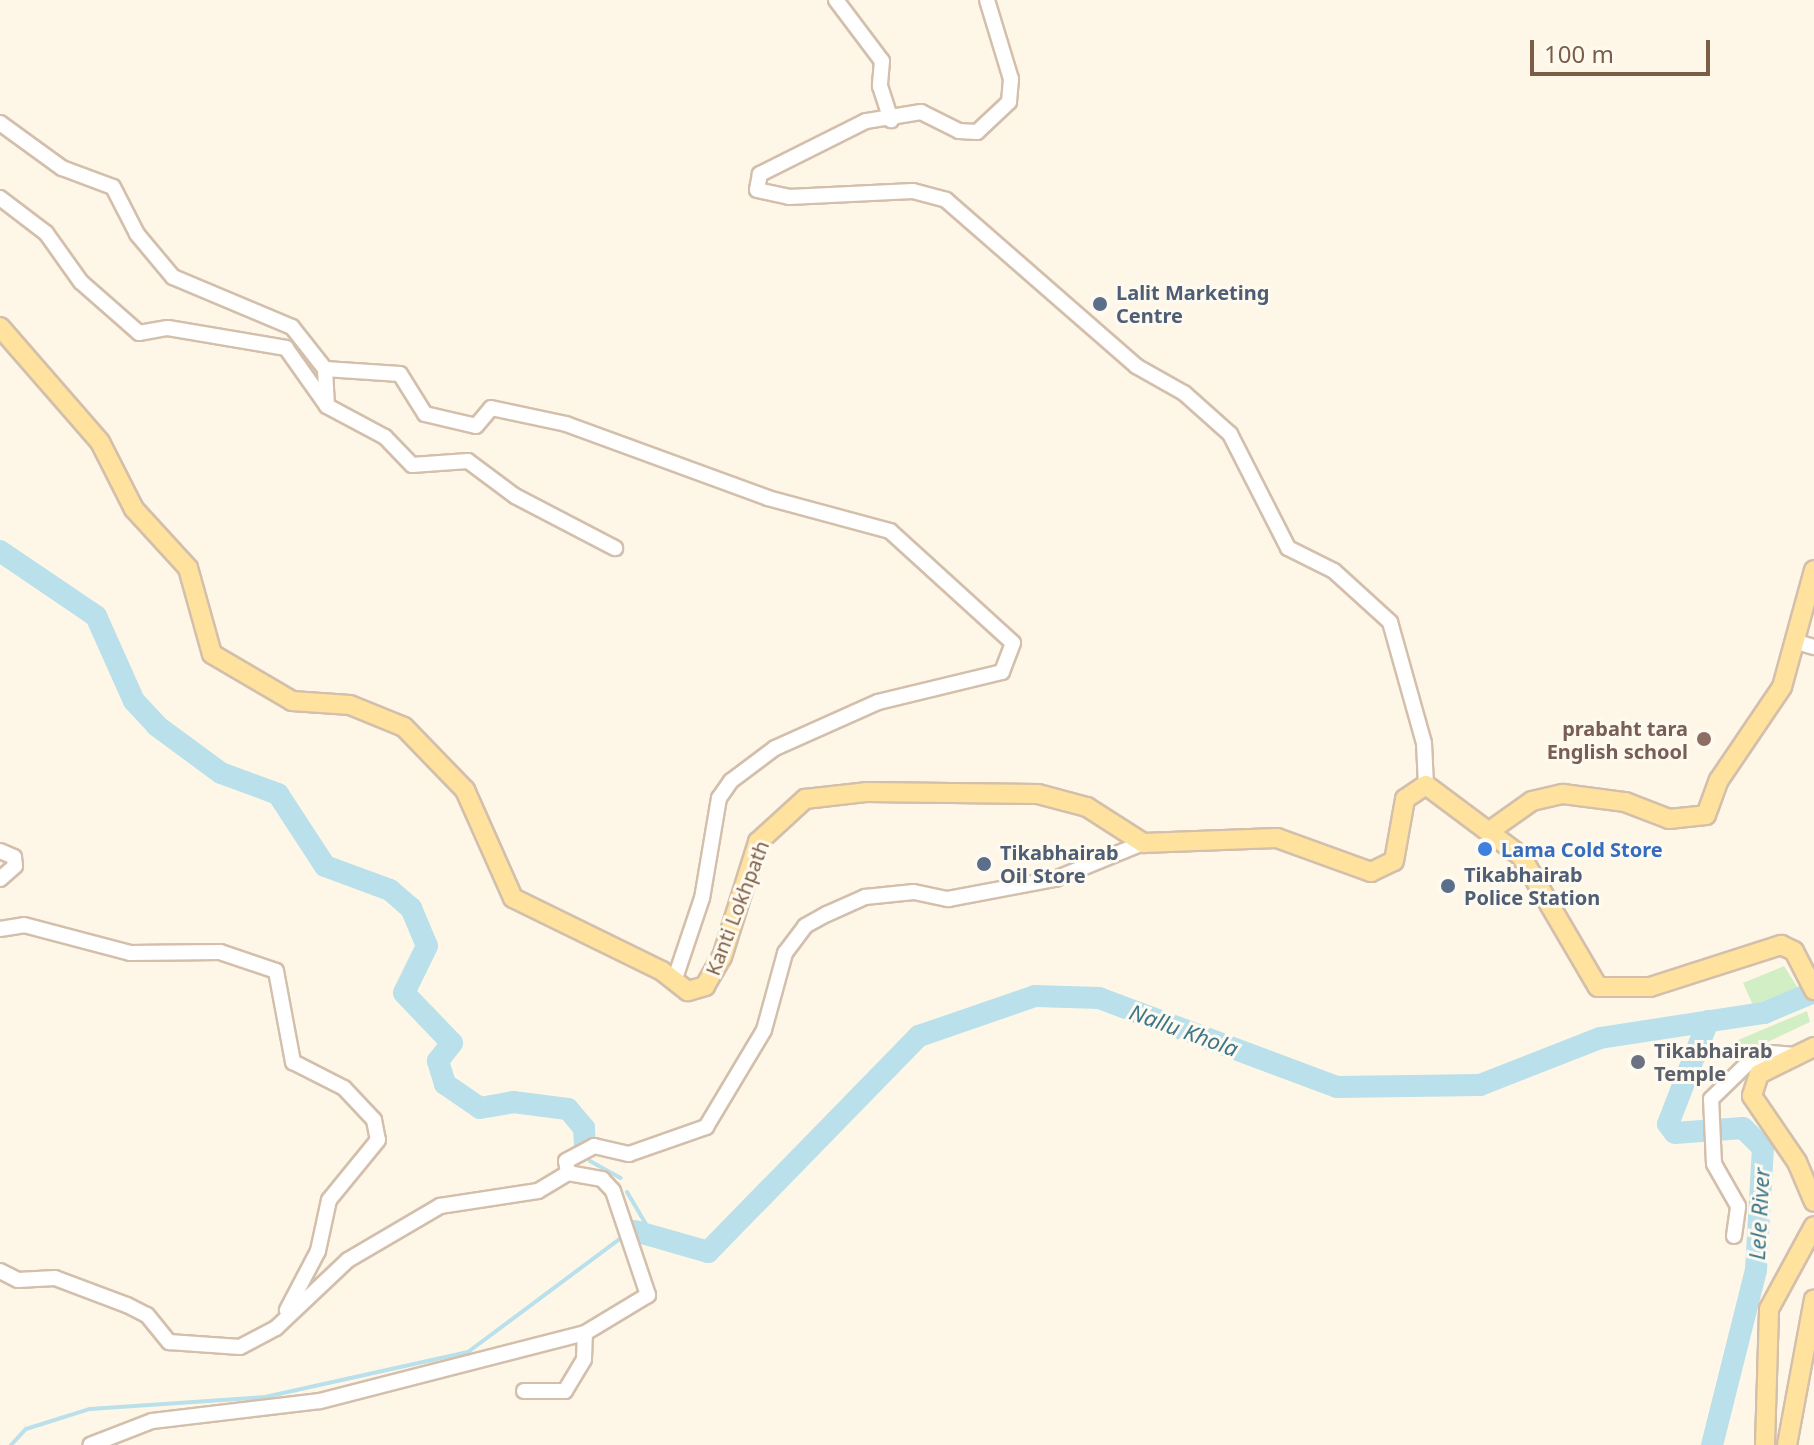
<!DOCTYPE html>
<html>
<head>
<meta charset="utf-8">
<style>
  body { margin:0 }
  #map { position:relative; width:1814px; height:1445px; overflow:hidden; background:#fef7e8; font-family:"Noto Sans",sans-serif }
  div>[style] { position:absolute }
  .green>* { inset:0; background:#d2eec4 }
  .stream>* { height:4px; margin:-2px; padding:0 2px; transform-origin:2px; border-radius:2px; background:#b9e0eb }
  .river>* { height:22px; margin:-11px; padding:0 11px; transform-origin:11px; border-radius:11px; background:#b9e0eb }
  .roads { filter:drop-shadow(2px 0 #d3bfab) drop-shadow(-2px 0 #d3bfab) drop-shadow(0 2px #d3bfab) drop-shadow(0 -2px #d3bfab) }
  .minor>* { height:14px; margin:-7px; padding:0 7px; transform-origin:7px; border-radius:7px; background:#fff }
  .major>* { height:18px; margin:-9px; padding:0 9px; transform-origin:9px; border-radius:9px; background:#ffe29e }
  .dots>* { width:22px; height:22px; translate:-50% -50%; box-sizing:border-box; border:4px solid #fffaf0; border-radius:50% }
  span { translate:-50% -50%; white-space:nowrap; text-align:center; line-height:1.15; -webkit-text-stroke:6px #fffaf0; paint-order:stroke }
  .service-label { font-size:20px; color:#4e5e75; font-weight:700 }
  .left { translate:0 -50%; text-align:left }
  .education-label { font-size:20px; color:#785e54; font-weight:700 }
  .right { translate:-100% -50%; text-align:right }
  .shop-label { font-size:20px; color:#366cbe; font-weight:700 }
  .street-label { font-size:20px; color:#7c5e48 }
  .worship-label { font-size:20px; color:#5b616d; font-weight:700 }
  .water-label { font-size:22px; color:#3c778a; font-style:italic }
  .scale { position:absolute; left:1530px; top:40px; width:180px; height:36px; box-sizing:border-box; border:4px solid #7c5e48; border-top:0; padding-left:10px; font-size:24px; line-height:28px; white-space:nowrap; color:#7c5e48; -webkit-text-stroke:6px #fffaf0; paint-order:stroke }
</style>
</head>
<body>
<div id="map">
  <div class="green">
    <div style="clip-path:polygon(1784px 966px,1798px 988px,1753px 1005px,1743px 983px)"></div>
    <div style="clip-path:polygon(1807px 1011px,1810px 1022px,1740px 1055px,1731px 1043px)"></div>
  </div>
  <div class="stream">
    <div style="left:590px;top:1161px;width:35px;rotate:29deg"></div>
    <div style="left:627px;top:1192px;width:51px;rotate:59.4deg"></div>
    <div style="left:11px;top:1445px;width:22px;rotate:-47deg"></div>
    <div style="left:26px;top:1429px;width:67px;rotate:-17.4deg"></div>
    <div style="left:90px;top:1409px;width:175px;rotate:-3.9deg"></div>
    <div style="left:265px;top:1397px;width:208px;rotate:-12.5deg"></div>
    <div style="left:468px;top:1352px;width:191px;rotate:-36.7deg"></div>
  </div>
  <div class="river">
    <div style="left:0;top:551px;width:116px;rotate:34.1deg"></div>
    <div style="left:96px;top:616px;width:93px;rotate:65.9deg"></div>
    <div style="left:134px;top:701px;width:34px;rotate:47deg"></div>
    <div style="left:157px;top:726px;width:79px;rotate:36.3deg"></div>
    <div style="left:221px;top:773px;width:61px;rotate:20.2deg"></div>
    <div style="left:278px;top:794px;width:86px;rotate:56.9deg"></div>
    <div style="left:325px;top:866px;width:69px;rotate:20.3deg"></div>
    <div style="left:390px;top:890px;width:28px;rotate:41deg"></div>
    <div style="left:411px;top:908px;width:41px;rotate:67.2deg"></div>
    <div style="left:427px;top:946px;width:52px;rotate:116.1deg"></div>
    <div style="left:404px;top:993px;width:69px;rotate:46.2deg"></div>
    <div style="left:452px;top:1043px;width:23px;rotate:128deg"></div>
    <div style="left:438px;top:1061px;width:24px;rotate:73deg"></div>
    <div style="left:445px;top:1084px;width:42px;rotate:34.4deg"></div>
    <div style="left:480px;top:1108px;width:34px;rotate:-10deg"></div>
    <div style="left:513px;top:1102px;width:55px;rotate:7.3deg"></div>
    <div style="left:568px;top:1109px;width:25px;rotate:50deg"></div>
    <div style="left:584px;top:1128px;width:20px;rotate:87deg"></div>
    <div style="left:1708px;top:1021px;width:110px;rotate:111.2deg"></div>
    <div style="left:1668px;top:1124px;width:11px;rotate:52deg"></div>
    <div style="left:1675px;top:1133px;width:68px;rotate:-4.2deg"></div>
    <div style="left:1743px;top:1128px;width:28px;rotate:45deg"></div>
    <div style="left:1763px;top:1148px;width:122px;rotate:93.3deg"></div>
    <div style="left:1756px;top:1270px;width:180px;rotate:104.1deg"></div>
    <div style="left:635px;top:1231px;width:76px;rotate:16deg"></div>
    <div style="left:708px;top:1252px;width:302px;rotate:-45.7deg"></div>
    <div style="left:919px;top:1036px;width:123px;rotate:-19deg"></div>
    <div style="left:1035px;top:996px;width:64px;rotate:1.8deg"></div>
    <div style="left:1099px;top:998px;width:254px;rotate:20.5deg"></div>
    <div style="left:1337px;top:1087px;width:143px;rotate:-0.8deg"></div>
    <div style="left:1480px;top:1085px;width:129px;rotate:-21.4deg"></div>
    <div style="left:1600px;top:1038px;width:166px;rotate:-8.7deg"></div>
    <div style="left:1764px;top:1013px;width:54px;rotate:-22.8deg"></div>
  </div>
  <div class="roads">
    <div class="minor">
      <div style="left:836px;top:0;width:76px;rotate:53deg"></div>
      <div style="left:882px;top:61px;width:25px;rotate:95deg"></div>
      <div style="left:880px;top:86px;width:36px;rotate:72deg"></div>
      <div style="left:987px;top:0;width:83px;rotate:73.1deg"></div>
      <div style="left:1011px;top:79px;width:23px;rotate:95deg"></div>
      <div style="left:1009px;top:102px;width:44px;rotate:136.8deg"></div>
      <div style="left:977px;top:132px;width:18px;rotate:-177deg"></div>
      <div style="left:959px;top:131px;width:42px;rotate:-153.4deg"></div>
      <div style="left:921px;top:112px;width:56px;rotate:170.7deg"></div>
      <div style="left:866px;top:121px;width:119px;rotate:153.4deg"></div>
      <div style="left:760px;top:174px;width:16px;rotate:101deg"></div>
      <div style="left:757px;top:190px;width:33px;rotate:12deg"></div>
      <div style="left:789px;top:197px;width:124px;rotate:-2.8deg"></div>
      <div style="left:913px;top:191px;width:34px;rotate:15deg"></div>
      <div style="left:946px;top:200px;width:252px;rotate:41.1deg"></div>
      <div style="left:1136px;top:366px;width:55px;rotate:29.4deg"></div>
      <div style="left:1184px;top:393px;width:62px;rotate:41.7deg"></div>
      <div style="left:1230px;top:434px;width:128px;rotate:63deg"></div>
      <div style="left:1288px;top:548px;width:51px;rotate:26.6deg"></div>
      <div style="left:1334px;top:571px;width:76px;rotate:42.3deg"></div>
      <div style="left:1390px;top:622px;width:126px;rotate:74.3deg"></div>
      <div style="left:1424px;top:743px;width:42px;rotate:87.3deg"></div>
      <div style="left:0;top:123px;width:77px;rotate:36deg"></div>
      <div style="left:62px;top:168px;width:54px;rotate:20.4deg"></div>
      <div style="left:113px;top:187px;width:53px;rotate:62.9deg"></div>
      <div style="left:137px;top:234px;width:56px;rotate:50.1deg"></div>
      <div style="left:173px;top:277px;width:129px;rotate:22.8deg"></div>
      <div style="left:292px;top:327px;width:53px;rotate:51.8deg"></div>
      <div style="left:325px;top:369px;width:75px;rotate:3.8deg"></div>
      <div style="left:400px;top:374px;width:47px;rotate:58deg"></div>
      <div style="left:425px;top:414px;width:52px;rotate:13.2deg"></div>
      <div style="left:476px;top:426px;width:23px;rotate:-50deg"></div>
      <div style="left:491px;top:408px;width:77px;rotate:12deg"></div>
      <div style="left:566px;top:424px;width:215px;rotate:20.1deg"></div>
      <div style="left:768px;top:498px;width:126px;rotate:15.1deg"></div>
      <div style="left:890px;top:531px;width:166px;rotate:42.3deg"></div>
      <div style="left:1013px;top:643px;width:31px;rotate:111deg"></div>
      <div style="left:1002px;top:672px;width:128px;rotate:166.4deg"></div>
      <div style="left:878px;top:702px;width:113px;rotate:155.9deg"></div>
      <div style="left:775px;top:748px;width:55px;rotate:143.1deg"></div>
      <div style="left:731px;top:781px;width:21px;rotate:125deg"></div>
      <div style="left:719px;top:798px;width:101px;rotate:99.6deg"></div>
      <div style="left:702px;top:898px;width:88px;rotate:108.6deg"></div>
      <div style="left:0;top:198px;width:58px;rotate:37.3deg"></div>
      <div style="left:46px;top:233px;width:60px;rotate:54.5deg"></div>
      <div style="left:81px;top:282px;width:77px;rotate:41.3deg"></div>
      <div style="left:139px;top:333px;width:29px;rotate:-10deg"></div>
      <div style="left:168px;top:328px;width:120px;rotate:9.6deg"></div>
      <div style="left:286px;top:348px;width:71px;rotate:54.7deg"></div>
      <div style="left:327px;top:406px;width:66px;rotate:28.1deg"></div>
      <div style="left:385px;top:437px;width:39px;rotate:46deg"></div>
      <div style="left:412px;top:465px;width:56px;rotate:-4.1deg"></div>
      <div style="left:468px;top:461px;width:59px;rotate:36.7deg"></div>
      <div style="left:515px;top:496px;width:113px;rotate:27.5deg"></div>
      <div style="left:325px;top:369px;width:37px;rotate:87deg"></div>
      <div style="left:1793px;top:641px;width:22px;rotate:16deg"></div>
      <div style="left:0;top:851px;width:15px;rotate:23deg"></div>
      <div style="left:14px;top:857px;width:9px;rotate:84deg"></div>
      <div style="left:15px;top:866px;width:20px;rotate:139deg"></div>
      <div style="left:0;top:929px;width:24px;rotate:-9deg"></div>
      <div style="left:24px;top:925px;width:110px;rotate:14.8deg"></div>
      <div style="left:130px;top:953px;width:90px;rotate:-0.6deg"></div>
      <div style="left:220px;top:952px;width:59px;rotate:18.7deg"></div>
      <div style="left:276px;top:971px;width:93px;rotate:79.4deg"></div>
      <div style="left:293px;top:1062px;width:57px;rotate:27deg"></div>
      <div style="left:344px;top:1088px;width:44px;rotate:46.8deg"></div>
      <div style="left:374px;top:1120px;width:20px;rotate:79deg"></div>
      <div style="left:378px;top:1140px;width:77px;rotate:129.2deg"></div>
      <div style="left:329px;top:1200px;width:52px;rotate:102.2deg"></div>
      <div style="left:318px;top:1251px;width:67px;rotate:117.7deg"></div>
      <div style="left:568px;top:1173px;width:12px;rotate:-99deg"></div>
      <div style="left:566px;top:1161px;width:32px;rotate:-28deg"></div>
      <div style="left:594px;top:1146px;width:36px;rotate:13deg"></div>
      <div style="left:629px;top:1154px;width:82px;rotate:-19.3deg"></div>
      <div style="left:706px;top:1127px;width:113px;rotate:-59.1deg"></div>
      <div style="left:764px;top:1030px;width:80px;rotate:-74.7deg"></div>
      <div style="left:785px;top:953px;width:34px;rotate:-53deg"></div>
      <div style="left:805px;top:926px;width:25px;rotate:-29deg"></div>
      <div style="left:827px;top:914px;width:42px;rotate:-24.1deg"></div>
      <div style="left:865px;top:897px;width:49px;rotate:-5.8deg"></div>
      <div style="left:914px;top:892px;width:35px;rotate:12deg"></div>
      <div style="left:948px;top:899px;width:109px;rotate:-10.6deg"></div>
      <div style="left:1055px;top:879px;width:95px;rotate:-22.2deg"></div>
      <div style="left:1734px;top:1236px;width:30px;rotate:-82deg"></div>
      <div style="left:1738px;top:1206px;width:48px;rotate:-119.7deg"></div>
      <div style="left:1714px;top:1164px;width:65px;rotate:-92.6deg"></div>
      <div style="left:1711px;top:1099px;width:50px;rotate:-44.2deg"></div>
      <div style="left:1747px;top:1064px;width:26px;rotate:-25deg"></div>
      <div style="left:1771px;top:1053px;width:24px;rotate:5deg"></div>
      <div style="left:0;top:1271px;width:20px;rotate:27deg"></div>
      <div style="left:18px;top:1280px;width:37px;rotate:-3deg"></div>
      <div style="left:55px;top:1278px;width:77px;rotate:20.6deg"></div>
      <div style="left:127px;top:1305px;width:22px;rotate:27deg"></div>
      <div style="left:147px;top:1315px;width:35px;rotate:51deg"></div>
      <div style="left:169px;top:1342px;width:71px;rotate:4deg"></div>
      <div style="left:240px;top:1347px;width:41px;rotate:-27.8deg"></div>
      <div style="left:276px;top:1328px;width:99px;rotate:-43.4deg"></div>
      <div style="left:348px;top:1260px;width:107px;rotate:-30.4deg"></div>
      <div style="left:440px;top:1206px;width:99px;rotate:-8.7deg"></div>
      <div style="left:538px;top:1191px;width:35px;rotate:-31deg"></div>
      <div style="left:568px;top:1173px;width:35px;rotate:10deg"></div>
      <div style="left:602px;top:1179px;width:16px;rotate:47deg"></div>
      <div style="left:613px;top:1191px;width:110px;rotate:71.4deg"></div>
      <div style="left:648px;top:1295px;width:74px;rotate:148.9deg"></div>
      <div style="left:585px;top:1333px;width:274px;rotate:165.6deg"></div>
      <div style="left:320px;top:1401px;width:169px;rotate:173.2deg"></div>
      <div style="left:152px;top:1421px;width:66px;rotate:158.8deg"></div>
      <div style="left:524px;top:1391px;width:41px"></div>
      <div style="left:565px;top:1391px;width:37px;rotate:-59deg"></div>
      <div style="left:584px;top:1359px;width:26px;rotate:-88deg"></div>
    </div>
    <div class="major">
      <div style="left:0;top:327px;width:152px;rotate:49deg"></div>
      <div style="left:100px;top:442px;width:75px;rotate:63.1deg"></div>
      <div style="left:134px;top:509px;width:80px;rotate:47.5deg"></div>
      <div style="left:188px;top:568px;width:89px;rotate:74.4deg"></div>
      <div style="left:212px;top:654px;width:93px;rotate:30.4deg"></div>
      <div style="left:292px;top:701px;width:58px;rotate:3.9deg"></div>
      <div style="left:350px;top:705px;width:58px;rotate:22.2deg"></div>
      <div style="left:404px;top:727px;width:88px;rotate:45.9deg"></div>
      <div style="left:465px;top:790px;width:118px;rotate:66deg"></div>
      <div style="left:513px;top:898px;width:166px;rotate:26.1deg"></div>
      <div style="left:662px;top:971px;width:33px;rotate:38deg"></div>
      <div style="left:688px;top:991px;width:18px;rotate:-16deg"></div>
      <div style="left:705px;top:986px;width:34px;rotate:-60deg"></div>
      <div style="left:722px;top:957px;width:121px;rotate:-72.6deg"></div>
      <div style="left:758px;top:842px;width:64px;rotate:-42.5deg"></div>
      <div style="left:805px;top:799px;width:61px;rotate:-6.5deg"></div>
      <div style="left:866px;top:792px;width:172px;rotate:0.7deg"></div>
      <div style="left:1038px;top:794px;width:51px;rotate:14.9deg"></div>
      <div style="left:1087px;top:807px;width:67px;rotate:32.7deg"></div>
      <div style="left:1143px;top:843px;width:134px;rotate:-2.1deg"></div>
      <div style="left:1277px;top:838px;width:100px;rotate:19.9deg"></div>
      <div style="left:1371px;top:872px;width:25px;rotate:-26deg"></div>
      <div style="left:1394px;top:861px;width:63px;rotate:-79.9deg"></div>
      <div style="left:1405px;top:799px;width:25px;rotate:-34deg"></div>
      <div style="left:1426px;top:785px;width:119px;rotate:36.8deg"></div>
      <div style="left:1521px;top:856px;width:152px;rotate:59.6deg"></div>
      <div style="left:1598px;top:987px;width:52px"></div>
      <div style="left:1650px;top:987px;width:138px;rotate:-17.8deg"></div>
      <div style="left:1781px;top:945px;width:14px;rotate:25deg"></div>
      <div style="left:1794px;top:951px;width:44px;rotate:62.9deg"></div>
      <div style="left:1491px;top:830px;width:50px;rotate:-35.3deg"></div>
      <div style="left:1532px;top:801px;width:32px;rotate:-13deg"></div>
      <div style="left:1563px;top:794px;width:63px;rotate:7.4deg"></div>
      <div style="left:1625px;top:802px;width:47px;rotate:21.1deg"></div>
      <div style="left:1669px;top:819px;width:37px;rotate:-6deg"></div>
      <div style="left:1706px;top:815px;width:37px;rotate:-70deg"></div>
      <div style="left:1719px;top:780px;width:112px;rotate:-55.9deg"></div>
      <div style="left:1782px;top:687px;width:121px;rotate:-74.7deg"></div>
      <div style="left:1814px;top:1047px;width:61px;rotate:153.9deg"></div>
      <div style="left:1759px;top:1074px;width:23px;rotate:108deg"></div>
      <div style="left:1752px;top:1096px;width:80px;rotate:55.7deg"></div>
      <div style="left:1797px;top:1162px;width:43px;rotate:67deg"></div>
      <div style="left:1765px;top:1445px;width:136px;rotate:-88.3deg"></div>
      <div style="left:1769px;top:1309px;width:94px;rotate:-61.5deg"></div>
      <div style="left:1787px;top:1445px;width:148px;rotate:-79.5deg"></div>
    </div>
  </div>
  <div class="dots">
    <div style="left:1100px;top:304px;background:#5c6f8a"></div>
    <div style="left:1704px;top:739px;background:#8d6e63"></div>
    <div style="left:1485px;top:849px;background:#3f7fe0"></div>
    <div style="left:984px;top:864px;background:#5c6f8a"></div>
    <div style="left:1448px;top:886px;background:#5c6f8a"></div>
    <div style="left:1638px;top:1062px;background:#6b7280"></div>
  </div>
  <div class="service-label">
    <span class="left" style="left:1116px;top:304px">Lalit Marketing<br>Centre</span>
    <span class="left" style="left:1000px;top:864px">Tikabhairab<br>Oil Store</span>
    <span class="left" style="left:1464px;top:886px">Tikabhairab<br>Police Station</span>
  </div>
  <div class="education-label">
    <span class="right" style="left:1688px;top:740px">prabaht tara<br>English school</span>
  </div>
  <div class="shop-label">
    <span class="left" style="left:1501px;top:849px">Lama Cold Store</span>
  </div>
  <div class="street-label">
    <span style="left:737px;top:908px;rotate:-69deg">Kanti Lokhpath</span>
  </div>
  <div class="worship-label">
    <span class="left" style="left:1654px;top:1062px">Tikabhairab<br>Temple</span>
  </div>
  <div class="water-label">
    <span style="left:1184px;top:1030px;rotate:20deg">Nallu Khola</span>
    <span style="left:1759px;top:1214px;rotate:-87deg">Lele River</span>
  </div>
  <div class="scale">100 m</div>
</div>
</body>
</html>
